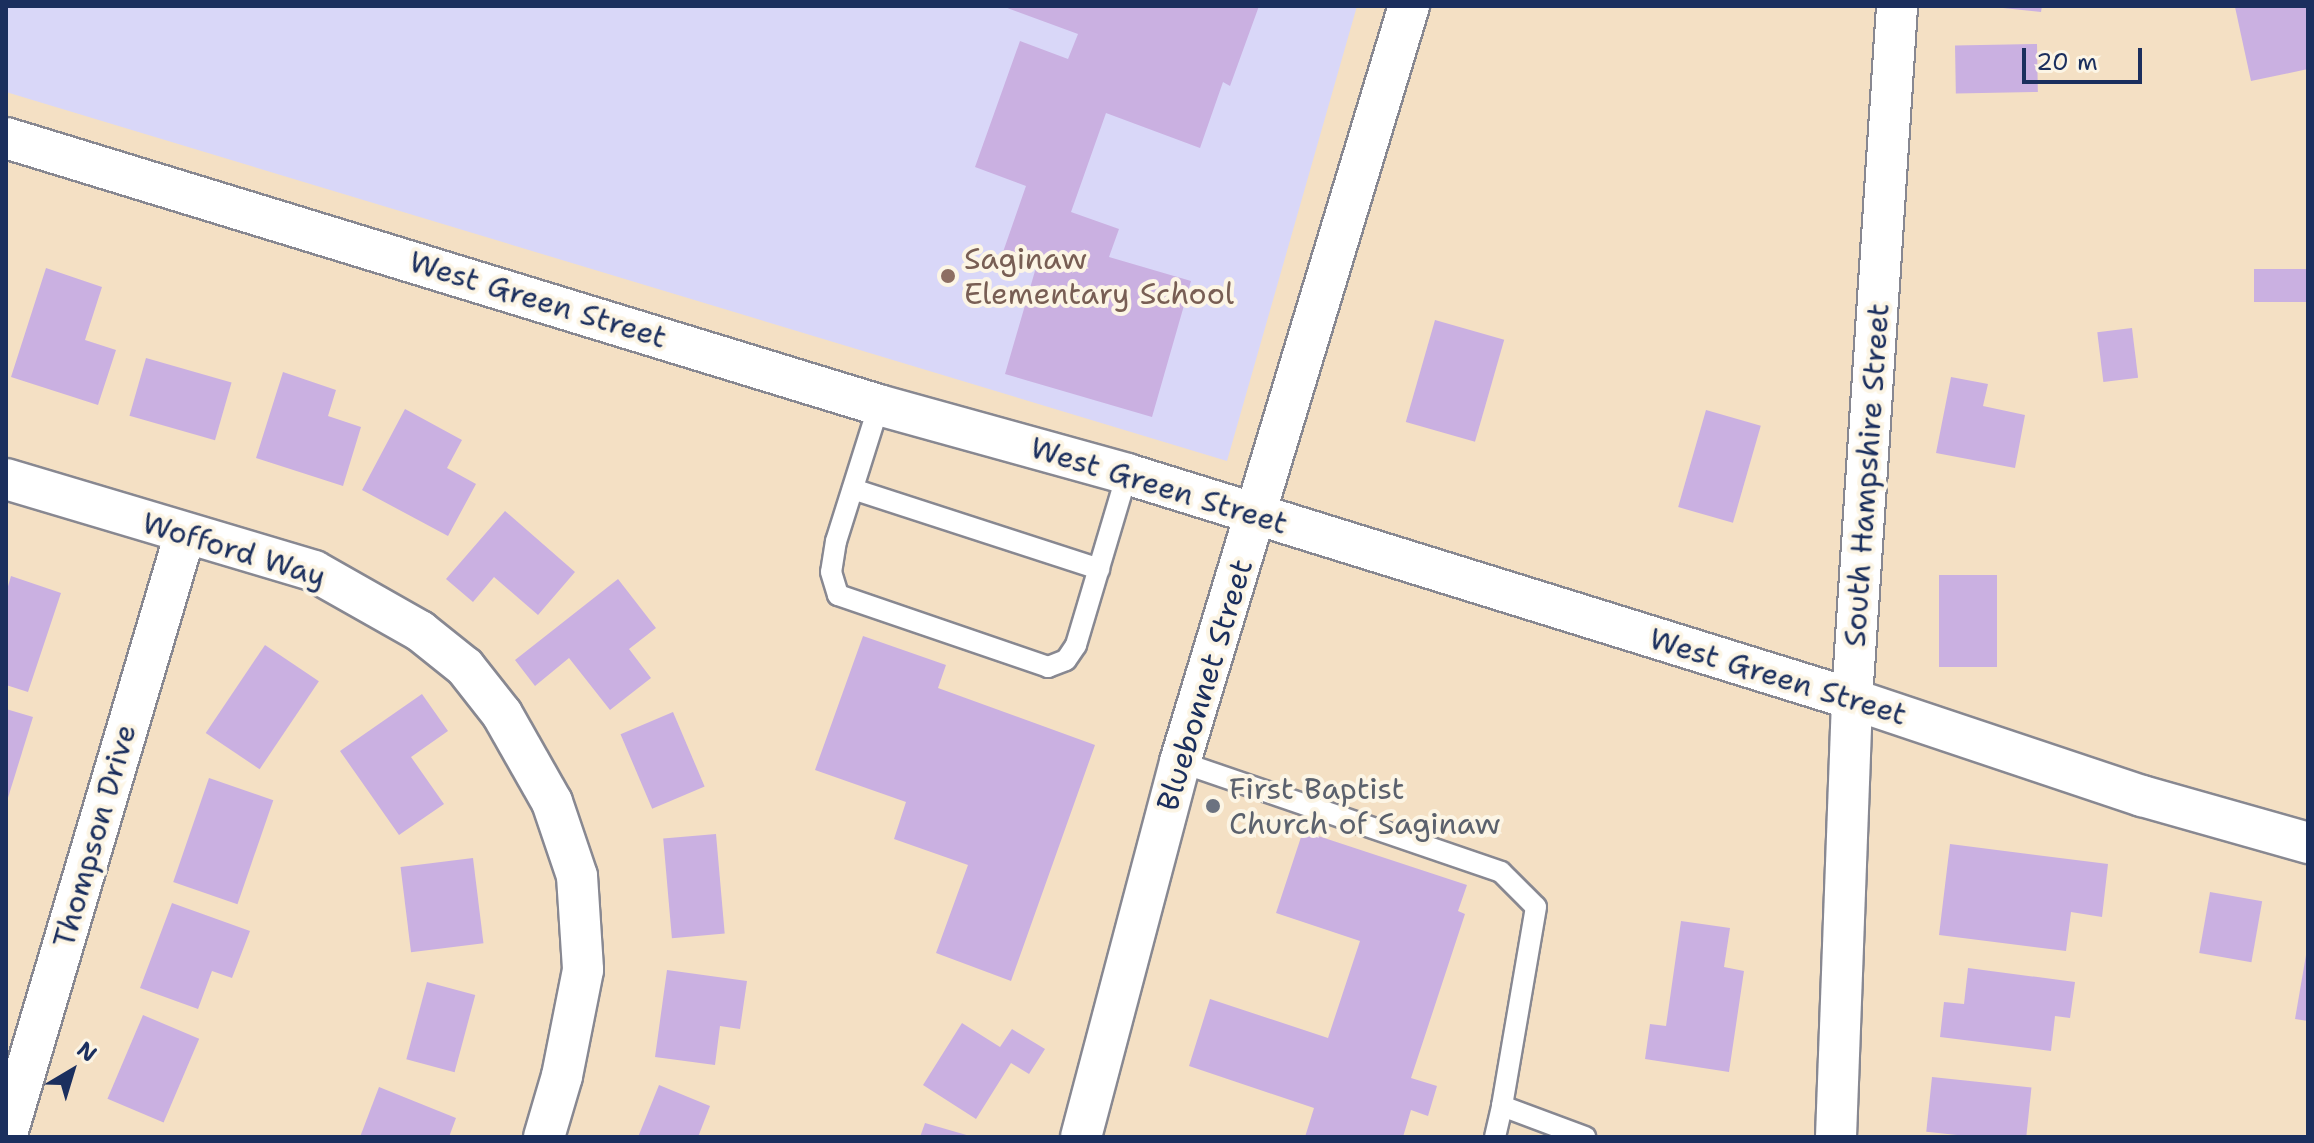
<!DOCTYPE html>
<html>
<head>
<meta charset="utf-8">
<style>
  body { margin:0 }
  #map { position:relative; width:2314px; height:1143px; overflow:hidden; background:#f4e0c4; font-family:"Shantell Sans",sans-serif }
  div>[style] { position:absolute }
  .built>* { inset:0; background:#d9d7f8 }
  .building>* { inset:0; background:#cab0e1; transform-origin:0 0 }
  .roads { filter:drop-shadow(2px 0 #888891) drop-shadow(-2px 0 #888891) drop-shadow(0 2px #888891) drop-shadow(0 -2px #888891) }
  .lane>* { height:20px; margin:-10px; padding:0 10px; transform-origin:10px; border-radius:10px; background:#fff }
  .street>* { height:40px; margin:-20px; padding:0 20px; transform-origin:20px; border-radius:20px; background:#fff }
  .dots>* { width:22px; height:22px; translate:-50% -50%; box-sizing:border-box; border:4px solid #fcf5e5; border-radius:50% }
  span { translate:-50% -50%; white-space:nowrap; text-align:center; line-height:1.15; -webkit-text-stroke:8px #fcf5e5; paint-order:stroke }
  .education-label { font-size:30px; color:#785e54 }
  .left { translate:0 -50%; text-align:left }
  .street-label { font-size:30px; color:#1b2f5e }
  .worship-label { font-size:30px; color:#5b616d }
  .frame { position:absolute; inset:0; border:8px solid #1b2f5e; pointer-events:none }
  .north { position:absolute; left:32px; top:1031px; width:80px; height:80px; -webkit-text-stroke:6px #fcf5e5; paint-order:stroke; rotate:38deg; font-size:22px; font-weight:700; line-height:32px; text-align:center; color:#1b2f5e }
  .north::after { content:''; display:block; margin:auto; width:28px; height:36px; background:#1b2f5e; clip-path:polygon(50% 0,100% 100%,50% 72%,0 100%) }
  .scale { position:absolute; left:2022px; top:48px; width:120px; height:36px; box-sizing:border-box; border:4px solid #1b2f5e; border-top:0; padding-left:10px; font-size:24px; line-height:28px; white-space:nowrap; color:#1b2f5e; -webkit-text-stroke:6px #fcf5e5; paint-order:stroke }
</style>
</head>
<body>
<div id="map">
  <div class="built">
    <div style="clip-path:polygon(6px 6px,1357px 6px,1227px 461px,6px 92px)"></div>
  </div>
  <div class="building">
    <div style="clip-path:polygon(1002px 6px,1259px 6px,1230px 86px,1223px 82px,1200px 148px,1106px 113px,1071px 212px,1119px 229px,1109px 257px,1191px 281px,1152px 417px,1005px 374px,1037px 264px,1003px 252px,1026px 186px,975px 167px,1020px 41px,1068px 59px,1078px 34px)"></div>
    <div style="clip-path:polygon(1984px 6px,2042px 6px,2041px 12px)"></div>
    <div style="clip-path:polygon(2308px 6px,2308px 69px,2251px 81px,2235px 7px)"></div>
    <div style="left:2037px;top:44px;width:48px;height:82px;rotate:89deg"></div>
    <div style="clip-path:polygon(46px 268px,102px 287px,85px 340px,116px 350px,98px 405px,11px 377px)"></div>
    <div style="left:2308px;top:269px;width:33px;height:54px;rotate:90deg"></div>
    <div style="left:1435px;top:320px;width:72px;height:106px;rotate:16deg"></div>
    <div style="left:2132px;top:328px;width:50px;height:35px;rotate:83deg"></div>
    <div style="left:146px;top:358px;width:89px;height:60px;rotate:16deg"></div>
    <div style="clip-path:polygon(283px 372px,336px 390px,328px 416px,361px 427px,343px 486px,256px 458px)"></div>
    <div style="clip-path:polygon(1951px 377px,1988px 384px,1983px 406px,2025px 415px,2015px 468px,1936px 453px)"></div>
    <div style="clip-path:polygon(405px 409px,462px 440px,447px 468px,476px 484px,448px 536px,362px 490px)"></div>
    <div style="left:1706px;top:410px;width:57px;height:101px;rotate:16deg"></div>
    <div style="clip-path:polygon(505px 511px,575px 572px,538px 615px,494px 577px,473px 602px,446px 579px)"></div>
    <div style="left:1939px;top:575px;width:58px;height:92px"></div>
    <div style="clip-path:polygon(11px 576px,61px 593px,28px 692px,6px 685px,6px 593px)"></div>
    <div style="clip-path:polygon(618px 579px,656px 628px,629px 649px,651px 678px,610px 710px,569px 658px,535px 686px,515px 660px)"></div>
    <div style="clip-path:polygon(863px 636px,946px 665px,938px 688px,1095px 745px,1011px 981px,936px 953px,968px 865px,894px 839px,906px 802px,815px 770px)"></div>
    <div style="left:265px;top:645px;width:65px;height:106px;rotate:34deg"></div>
    <div style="clip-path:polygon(422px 694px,448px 731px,411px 757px,444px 804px,399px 835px,340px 751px)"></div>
    <div style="clip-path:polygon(6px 709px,33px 717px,7px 801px,6px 801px)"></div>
    <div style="left:673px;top:712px;width:81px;height:57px;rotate:67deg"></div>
    <div style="left:209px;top:778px;width:68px;height:110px;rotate:19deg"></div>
    <div style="clip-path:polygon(1303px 831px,1467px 885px,1458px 911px,1465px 914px,1411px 1078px,1437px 1086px,1428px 1116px,1411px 1110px,1403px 1137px,1305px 1137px,1314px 1108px,1189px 1066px,1210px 999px,1328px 1038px,1360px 941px,1276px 913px)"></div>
    <div style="left:716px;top:834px;width:100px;height:53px;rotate:85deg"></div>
    <div style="clip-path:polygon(1950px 844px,2108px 864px,2102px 917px,2071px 912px,2066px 951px,1939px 935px)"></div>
    <div style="left:473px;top:858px;width:86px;height:73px;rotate:83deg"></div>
    <div style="left:2210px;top:892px;width:53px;height:62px;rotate:10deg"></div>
    <div style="clip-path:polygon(172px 903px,250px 931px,232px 978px,212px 971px,198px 1009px,140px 988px)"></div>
    <div style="clip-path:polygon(1681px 921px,1730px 928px,1724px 967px,1744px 971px,1729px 1072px,1645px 1059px,1650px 1024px,1666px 1026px)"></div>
    <div style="clip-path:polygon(2306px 955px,2308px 955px,2308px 1021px,2295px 1019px)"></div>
    <div style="clip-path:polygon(1968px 968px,2075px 982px,2070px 1018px,2055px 1016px,2051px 1051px,1940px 1037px,1944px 1002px,1964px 1004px)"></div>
    <div style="clip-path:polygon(667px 970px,747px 981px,740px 1029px,720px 1026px,715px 1065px,655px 1057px)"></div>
    <div style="left:427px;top:982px;width:50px;height:80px;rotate:15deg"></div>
    <div style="left:143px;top:1015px;width:61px;height:91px;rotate:23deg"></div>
    <div style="clip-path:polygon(962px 1023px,1000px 1047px,1012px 1029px,1045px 1049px,1029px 1074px,1011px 1063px,976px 1119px,923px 1085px)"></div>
    <div style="left:1932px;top:1077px;width:100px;height:55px;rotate:6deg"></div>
    <div style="clip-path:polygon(659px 1085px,710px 1106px,698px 1137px,638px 1137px)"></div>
    <div style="clip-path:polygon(379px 1087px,456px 1118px,449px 1137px,360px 1137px)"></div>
    <div style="clip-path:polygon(925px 1123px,970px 1136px,970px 1137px,920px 1137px)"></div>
  </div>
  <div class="roads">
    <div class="lane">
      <div style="left:879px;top:405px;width:143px;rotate:107.5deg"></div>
      <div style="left:836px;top:541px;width:31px;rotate:99deg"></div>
      <div style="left:831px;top:572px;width:24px;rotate:73deg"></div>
      <div style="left:838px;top:595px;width:222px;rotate:18.9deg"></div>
      <div style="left:1048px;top:667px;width:19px;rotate:-21deg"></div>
      <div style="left:1066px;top:660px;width:18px;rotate:-56deg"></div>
      <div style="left:1076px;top:645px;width:178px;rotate:-73.4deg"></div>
      <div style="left:853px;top:489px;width:259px;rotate:18deg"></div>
      <div style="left:1180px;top:762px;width:339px;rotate:18.9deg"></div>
      <div style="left:1501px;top:872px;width:49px;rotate:45deg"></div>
      <div style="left:1536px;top:907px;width:202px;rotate:99.7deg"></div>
      <div style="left:1495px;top:1137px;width:32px;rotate:-77deg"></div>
      <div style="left:1502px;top:1106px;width:89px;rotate:20.5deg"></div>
    </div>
    <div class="street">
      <div style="left:6px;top:138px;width:913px;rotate:17.01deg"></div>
      <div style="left:879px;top:405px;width:257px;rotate:15.5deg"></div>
      <div style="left:1127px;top:474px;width:759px;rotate:17.24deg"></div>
      <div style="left:1852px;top:699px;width:306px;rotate:18.5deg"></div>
      <div style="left:2142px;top:796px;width:173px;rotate:15.8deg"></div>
      <div style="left:6px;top:479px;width:321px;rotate:16.6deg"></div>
      <div style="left:314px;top:571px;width:122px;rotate:29.5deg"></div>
      <div style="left:420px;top:631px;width:58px;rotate:38.7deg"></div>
      <div style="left:465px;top:667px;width:60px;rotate:51.8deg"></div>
      <div style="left:502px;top:714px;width:101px;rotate:60.4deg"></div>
      <div style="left:552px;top:802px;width:78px;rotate:71.3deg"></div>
      <div style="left:577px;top:876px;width:94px;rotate:86.3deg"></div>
      <div style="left:583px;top:970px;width:108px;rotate:101.2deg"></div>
      <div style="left:562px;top:1076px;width:64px;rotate:106.4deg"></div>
      <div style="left:6px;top:1137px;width:629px;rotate:-73.47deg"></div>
      <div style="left:1081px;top:1137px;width:388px;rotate:-75.2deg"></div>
      <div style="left:1180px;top:762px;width:790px;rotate:-73.15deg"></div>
      <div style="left:1836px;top:1137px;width:438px;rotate:-87.9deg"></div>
      <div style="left:1852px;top:699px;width:694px;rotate:-86.28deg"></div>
    </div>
  </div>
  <div class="dots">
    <div style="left:948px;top:276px;background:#8d6e63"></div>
    <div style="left:1213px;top:806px;background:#6b7280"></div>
  </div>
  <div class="education-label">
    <span class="left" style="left:964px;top:276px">Saginaw<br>Elementary School</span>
  </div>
  <div class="street-label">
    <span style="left:538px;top:300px;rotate:17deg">West Green Street</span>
    <span style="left:1867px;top:475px;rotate:-86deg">South Hampshire Street</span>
    <span style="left:1159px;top:486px;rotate:17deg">West Green Street</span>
    <span style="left:234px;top:550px;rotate:17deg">Wofford Way</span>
    <span style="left:1778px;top:677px;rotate:17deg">West Green Street</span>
    <span style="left:1205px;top:685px;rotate:-73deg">Bluebonnet Street</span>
    <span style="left:95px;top:836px;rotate:-74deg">Thompson Drive</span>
  </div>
  <div class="worship-label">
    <span class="left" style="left:1229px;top:806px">First Baptist<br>Church of Saginaw</span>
  </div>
  <div class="frame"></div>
  <div class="north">N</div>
  <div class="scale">20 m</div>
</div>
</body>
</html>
